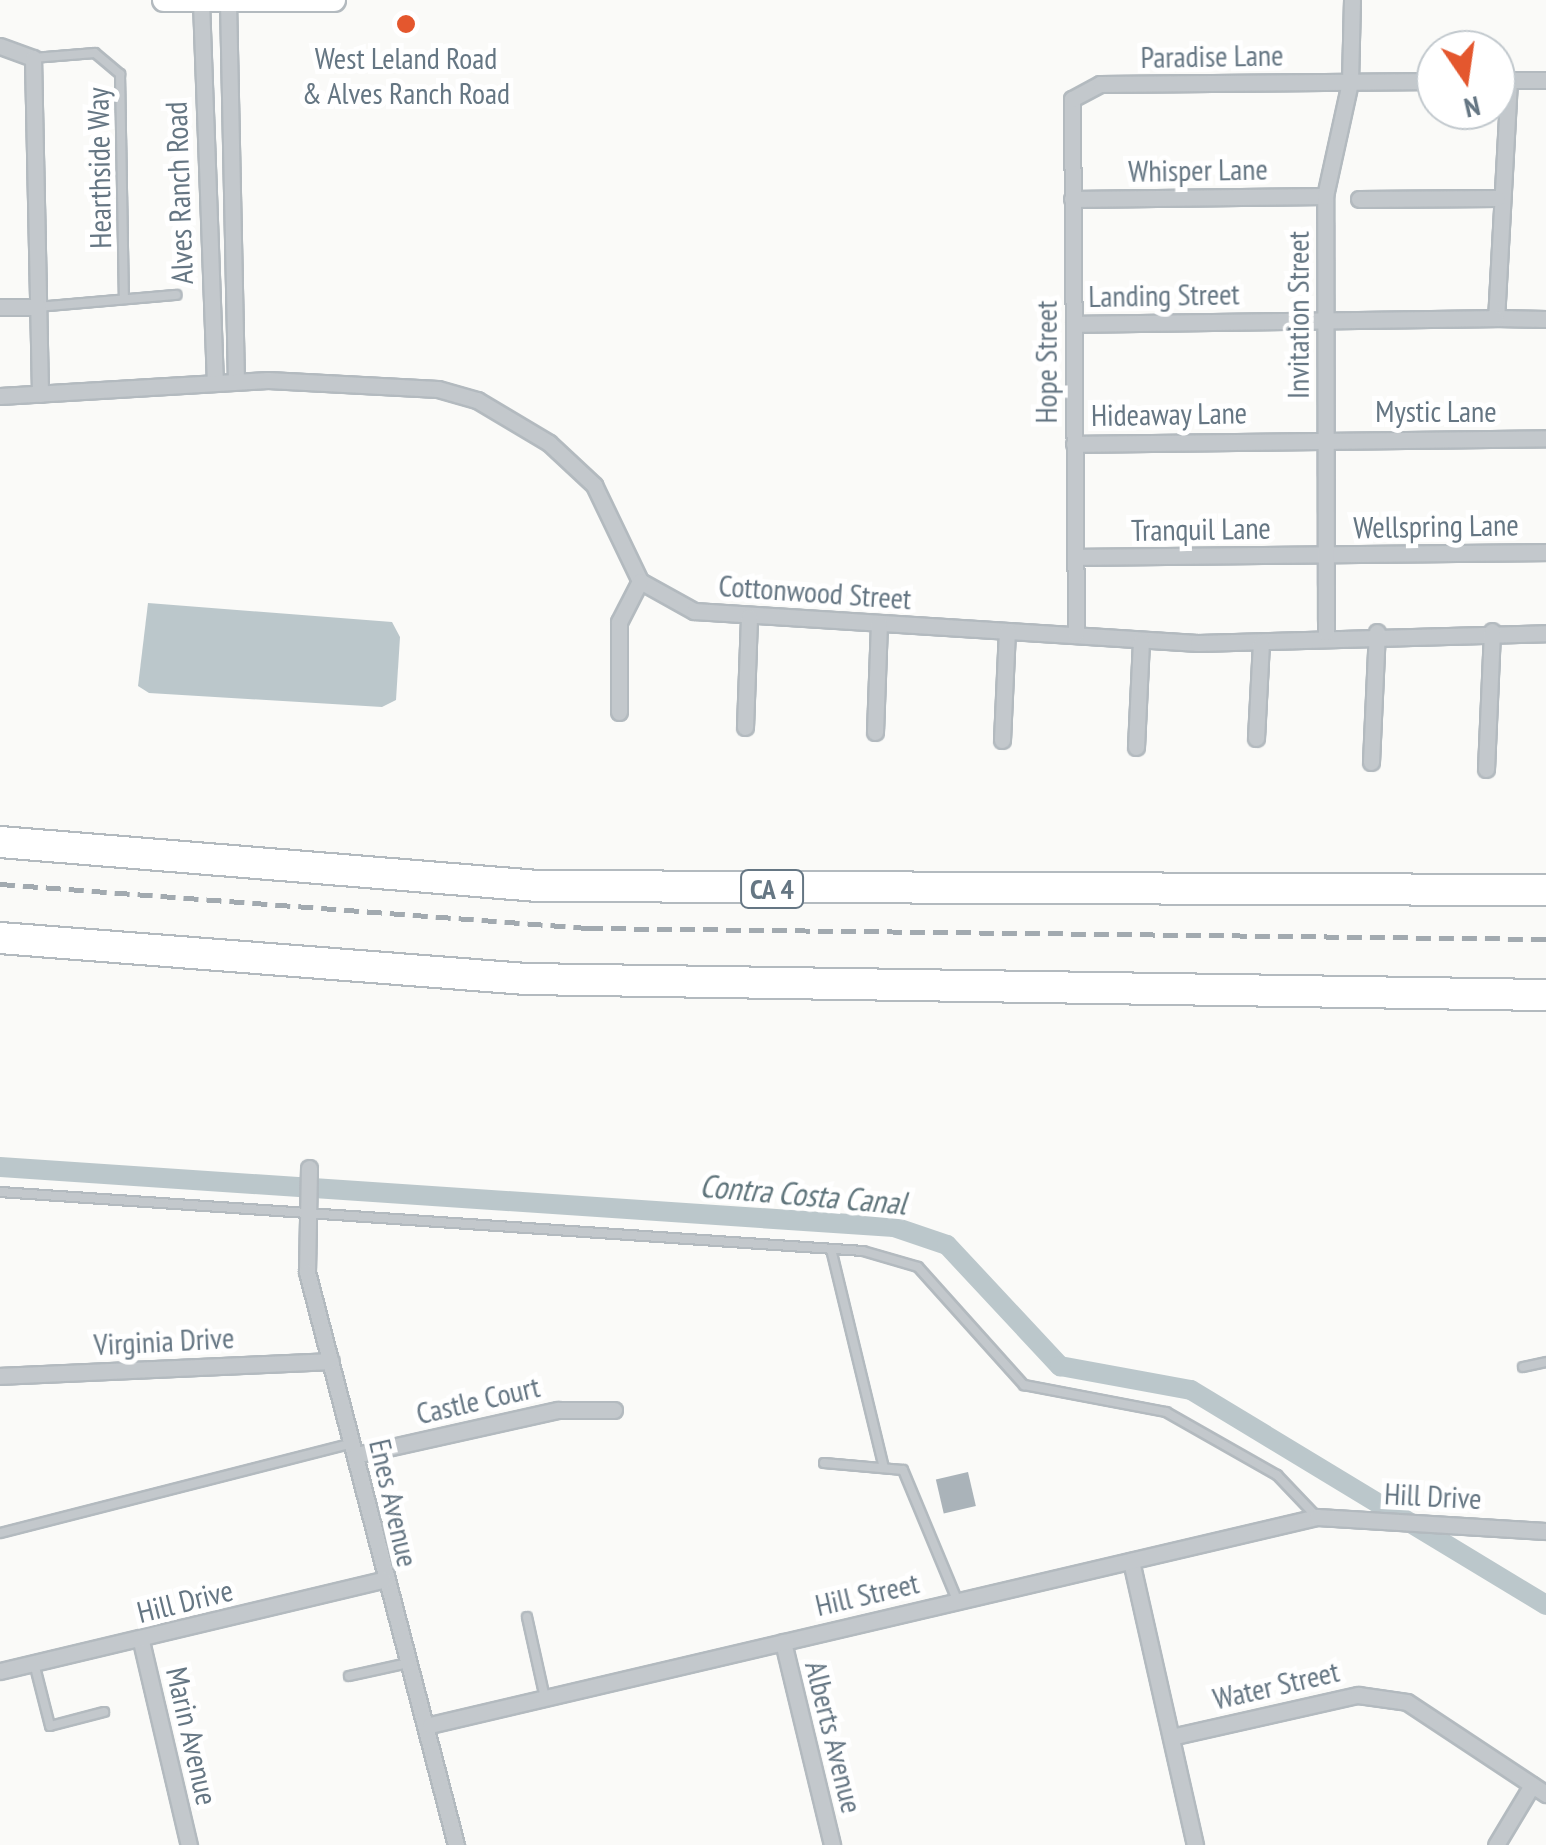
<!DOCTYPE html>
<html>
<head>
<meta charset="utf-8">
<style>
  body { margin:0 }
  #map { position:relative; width:1546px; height:1845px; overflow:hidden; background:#fafaf8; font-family:"PT Sans Narrow",sans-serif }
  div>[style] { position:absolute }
  .water>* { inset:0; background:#bbc7cb }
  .canal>* { height:20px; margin:-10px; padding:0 10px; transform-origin:10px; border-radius:10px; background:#bbc7cb }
  .building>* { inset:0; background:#aab3b9; transform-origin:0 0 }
  .roads { filter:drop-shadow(2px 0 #b3babf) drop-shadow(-2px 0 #b3babf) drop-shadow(0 2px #b3babf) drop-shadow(0 -2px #b3babf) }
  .service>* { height:8px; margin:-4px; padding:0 4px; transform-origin:4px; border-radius:4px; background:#c3c8cc }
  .minor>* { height:15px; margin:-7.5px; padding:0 7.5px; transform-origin:7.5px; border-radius:7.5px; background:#c3c8cc }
  .secondary>* { height:22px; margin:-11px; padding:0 11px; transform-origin:11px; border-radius:11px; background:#fff }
  .motorway>* { height:30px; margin:-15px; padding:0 15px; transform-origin:15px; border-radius:15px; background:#fff }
  .rail>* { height:5px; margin-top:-2.5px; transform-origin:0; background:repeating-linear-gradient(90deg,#a2aab0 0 15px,transparent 0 23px) }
  .dots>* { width:28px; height:28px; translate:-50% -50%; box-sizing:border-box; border:5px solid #fff; border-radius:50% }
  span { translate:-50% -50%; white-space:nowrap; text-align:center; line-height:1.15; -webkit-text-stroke:10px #fff; paint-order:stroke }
  .shield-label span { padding:2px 8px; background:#fff; border:2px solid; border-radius:8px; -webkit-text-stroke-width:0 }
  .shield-label { font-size:28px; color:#657683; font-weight:700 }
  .street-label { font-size:30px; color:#657683 }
  .poi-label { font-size:30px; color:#657683 }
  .water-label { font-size:32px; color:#60757c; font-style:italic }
  .north { position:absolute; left:1416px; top:30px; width:100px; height:100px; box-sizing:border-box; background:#fff; border:2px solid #c1c8cd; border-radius:50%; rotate:167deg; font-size:28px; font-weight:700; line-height:40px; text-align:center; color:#657683 }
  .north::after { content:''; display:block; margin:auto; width:35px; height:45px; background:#e4572e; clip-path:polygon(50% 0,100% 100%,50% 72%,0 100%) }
</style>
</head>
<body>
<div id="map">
  <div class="water">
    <div style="clip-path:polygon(148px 603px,392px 622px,400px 637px,396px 700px,382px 707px,149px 693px,138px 686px)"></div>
  </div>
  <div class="canal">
    <div style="left:0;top:1167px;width:896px;rotate:3.84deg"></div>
    <div style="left:894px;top:1227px;width:56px;rotate:18.8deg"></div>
    <div style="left:947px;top:1245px;width:166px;rotate:47deg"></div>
    <div style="left:1060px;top:1366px;width:133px;rotate:10.4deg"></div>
    <div style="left:1191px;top:1390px;width:415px;rotate:31.2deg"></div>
  </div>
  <div class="building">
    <div style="left:968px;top:1472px;width:35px;height:33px;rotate:77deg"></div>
  </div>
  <div class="roads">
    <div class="service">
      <div style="left:33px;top:58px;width:62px;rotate:-4.6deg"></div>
      <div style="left:95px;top:53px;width:33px;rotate:40deg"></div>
      <div style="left:120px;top:74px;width:225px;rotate:89deg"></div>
      <div style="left:38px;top:307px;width:139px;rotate:-5deg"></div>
      <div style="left:0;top:1192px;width:865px;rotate:3.91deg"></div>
      <div style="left:863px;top:1251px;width:57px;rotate:16.2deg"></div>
      <div style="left:918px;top:1267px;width:159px;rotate:48.1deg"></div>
      <div style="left:1024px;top:1385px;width:145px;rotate:10.8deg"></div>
      <div style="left:1166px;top:1412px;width:128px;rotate:29.6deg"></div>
      <div style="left:1277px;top:1475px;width:58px;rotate:46.4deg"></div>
      <div style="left:831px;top:1249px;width:225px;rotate:76.4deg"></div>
      <div style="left:1523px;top:1367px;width:24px;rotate:-12deg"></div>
      <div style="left:824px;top:1463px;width:79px;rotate:5.1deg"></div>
      <div style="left:903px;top:1470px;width:141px;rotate:67.4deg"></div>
      <div style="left:0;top:1533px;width:364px;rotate:-14.3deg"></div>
      <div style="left:527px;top:1617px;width:83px;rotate:77.5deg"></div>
      <div style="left:34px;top:1663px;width:65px;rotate:75.7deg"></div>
      <div style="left:50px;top:1726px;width:56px;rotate:-14.5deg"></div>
      <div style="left:349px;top:1676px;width:60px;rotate:-12.4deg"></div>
    </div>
    <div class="minor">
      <div style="left:228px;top:1px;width:380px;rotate:88.8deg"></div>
      <div style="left:201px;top:2px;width:380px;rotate:87.9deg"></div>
      <div style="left:0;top:46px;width:35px;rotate:20deg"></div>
      <div style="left:33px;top:58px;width:336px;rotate:88.8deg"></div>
      <div style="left:1496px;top:80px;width:50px"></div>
      <div style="left:1509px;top:80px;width:238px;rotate:93.1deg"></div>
      <div style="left:1496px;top:318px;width:50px;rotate:1.1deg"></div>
      <div style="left:1072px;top:199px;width:253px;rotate:-0.7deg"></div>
      <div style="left:1359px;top:199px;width:138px;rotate:-0.4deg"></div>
      <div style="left:0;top:307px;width:38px"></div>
      <div style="left:1074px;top:324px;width:422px;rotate:-0.8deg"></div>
      <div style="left:0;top:396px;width:268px;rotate:-3.4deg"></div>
      <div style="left:268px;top:380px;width:170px;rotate:3deg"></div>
      <div style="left:438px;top:389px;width:41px;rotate:15.8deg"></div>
      <div style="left:477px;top:400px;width:84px;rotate:30.8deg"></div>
      <div style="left:549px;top:443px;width:62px;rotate:43deg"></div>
      <div style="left:594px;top:485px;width:106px;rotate:64.4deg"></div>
      <div style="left:640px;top:581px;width:62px;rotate:29.1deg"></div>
      <div style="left:694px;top:611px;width:505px;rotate:3.63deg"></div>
      <div style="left:1198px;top:643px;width:348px;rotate:-1.6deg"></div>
      <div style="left:1074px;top:444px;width:472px;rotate:-0.7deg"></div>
      <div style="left:1076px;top:557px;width:470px;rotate:-0.6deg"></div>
      <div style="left:1326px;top:632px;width:436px;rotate:-90.1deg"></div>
      <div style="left:1325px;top:196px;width:117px;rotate:-77.6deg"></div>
      <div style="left:1350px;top:82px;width:82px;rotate:-88.6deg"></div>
      <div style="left:1076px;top:634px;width:535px;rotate:-90.43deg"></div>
      <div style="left:1072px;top:99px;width:32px;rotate:-28deg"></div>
      <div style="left:1100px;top:84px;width:336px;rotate:-0.5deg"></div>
      <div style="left:619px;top:712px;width:90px;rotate:-90deg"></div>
      <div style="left:619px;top:622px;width:46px;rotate:-62.9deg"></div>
      <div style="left:745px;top:727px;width:110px;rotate:-87.9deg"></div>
      <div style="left:875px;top:732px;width:108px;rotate:-87.9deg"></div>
      <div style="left:1256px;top:738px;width:96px;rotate:-87deg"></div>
      <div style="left:1002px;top:740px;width:109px;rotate:-87.4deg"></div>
      <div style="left:1136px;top:747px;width:107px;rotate:-87.3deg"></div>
      <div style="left:1371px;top:762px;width:130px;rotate:-87.4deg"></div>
      <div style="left:1486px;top:769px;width:138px;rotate:-87.5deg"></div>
      <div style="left:309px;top:1168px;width:104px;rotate:91.1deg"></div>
      <div style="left:307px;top:1272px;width:592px;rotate:75.42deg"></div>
      <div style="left:0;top:1376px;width:331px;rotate:-2.6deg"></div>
      <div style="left:356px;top:1455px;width:207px;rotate:-12.6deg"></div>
      <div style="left:558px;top:1410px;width:56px"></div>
      <div style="left:1131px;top:1561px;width:291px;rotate:77.3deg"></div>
      <div style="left:141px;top:1641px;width:210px;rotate:76.8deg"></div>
      <div style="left:783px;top:1642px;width:209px;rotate:76.4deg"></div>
      <div style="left:0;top:1671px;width:394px;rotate:-13.4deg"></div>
      <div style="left:430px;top:1725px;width:911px;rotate:-13.2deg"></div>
      <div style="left:1317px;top:1517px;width:229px;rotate:3.5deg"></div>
      <div style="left:1171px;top:1737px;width:192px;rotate:-12.7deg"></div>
      <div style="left:1358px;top:1695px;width:49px;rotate:8.1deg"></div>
      <div style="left:1407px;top:1702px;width:167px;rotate:33.5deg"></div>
      <div style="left:1496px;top:1845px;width:70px;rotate:-59deg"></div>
    </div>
    <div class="secondary">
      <div style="left:164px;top:0;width:170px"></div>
    </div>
    <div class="motorway">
      <div style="left:0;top:842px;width:539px;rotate:4.68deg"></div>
      <div style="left:537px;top:886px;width:1009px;rotate:0.23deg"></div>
      <div style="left:0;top:938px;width:528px;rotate:4.46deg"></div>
      <div style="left:526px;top:979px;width:1020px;rotate:0.9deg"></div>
    </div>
  </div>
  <div class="rail">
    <div style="left:0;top:884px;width:590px;rotate:4.28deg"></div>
    <div style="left:588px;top:928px;width:958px;rotate:0.66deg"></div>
  </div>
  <div class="dots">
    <div style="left:406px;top:24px;background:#e4572e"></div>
  </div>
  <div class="shield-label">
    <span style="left:772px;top:889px">CA 4</span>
  </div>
  <div class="street-label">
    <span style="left:1212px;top:56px;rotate:-1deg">Paradise Lane</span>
    <span style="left:99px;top:168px;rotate:-91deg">Hearthside Way</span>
    <span style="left:1198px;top:170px;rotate:-1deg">Whisper Lane</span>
    <span style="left:179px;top:193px;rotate:-92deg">Alves Ranch Road</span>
    <span style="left:1164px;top:295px;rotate:-1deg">Landing Street</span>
    <span style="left:1298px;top:315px;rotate:-90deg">Invitation Street</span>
    <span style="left:1046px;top:362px;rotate:-90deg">Hope Street</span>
    <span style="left:1436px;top:411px">Mystic Lane</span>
    <span style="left:1169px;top:414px;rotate:-1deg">Hideaway Lane</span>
    <span style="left:1436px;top:526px;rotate:-1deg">Wellspring Lane</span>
    <span style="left:1201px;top:529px;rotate:-1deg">Tranquil Lane</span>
    <span style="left:815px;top:592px;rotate:4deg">Cottonwood Street</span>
    <span style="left:164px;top:1341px;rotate:-3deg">Virginia Drive</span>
    <span style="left:478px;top:1400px;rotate:-13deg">Castle Court</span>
    <span style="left:1433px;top:1496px;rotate:3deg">Hill Drive</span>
    <span style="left:394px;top:1503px;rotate:77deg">Enes Avenue</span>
    <span style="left:867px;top:1594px;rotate:-13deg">Hill Street</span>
    <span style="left:185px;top:1601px;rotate:-14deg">Hill Drive</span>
    <span style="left:1276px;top:1685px;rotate:-13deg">Water Street</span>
    <span style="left:192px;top:1736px;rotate:77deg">Marin Avenue</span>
    <span style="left:834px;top:1737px;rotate:76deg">Alberts Avenue</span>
  </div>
  <div class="poi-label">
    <span style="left:406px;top:75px">West Leland Road<br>&amp; Alves Ranch Road</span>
  </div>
  <div class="water-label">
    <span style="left:803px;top:1194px;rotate:5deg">Contra Costa Canal</span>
  </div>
  <div class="north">N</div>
</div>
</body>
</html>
